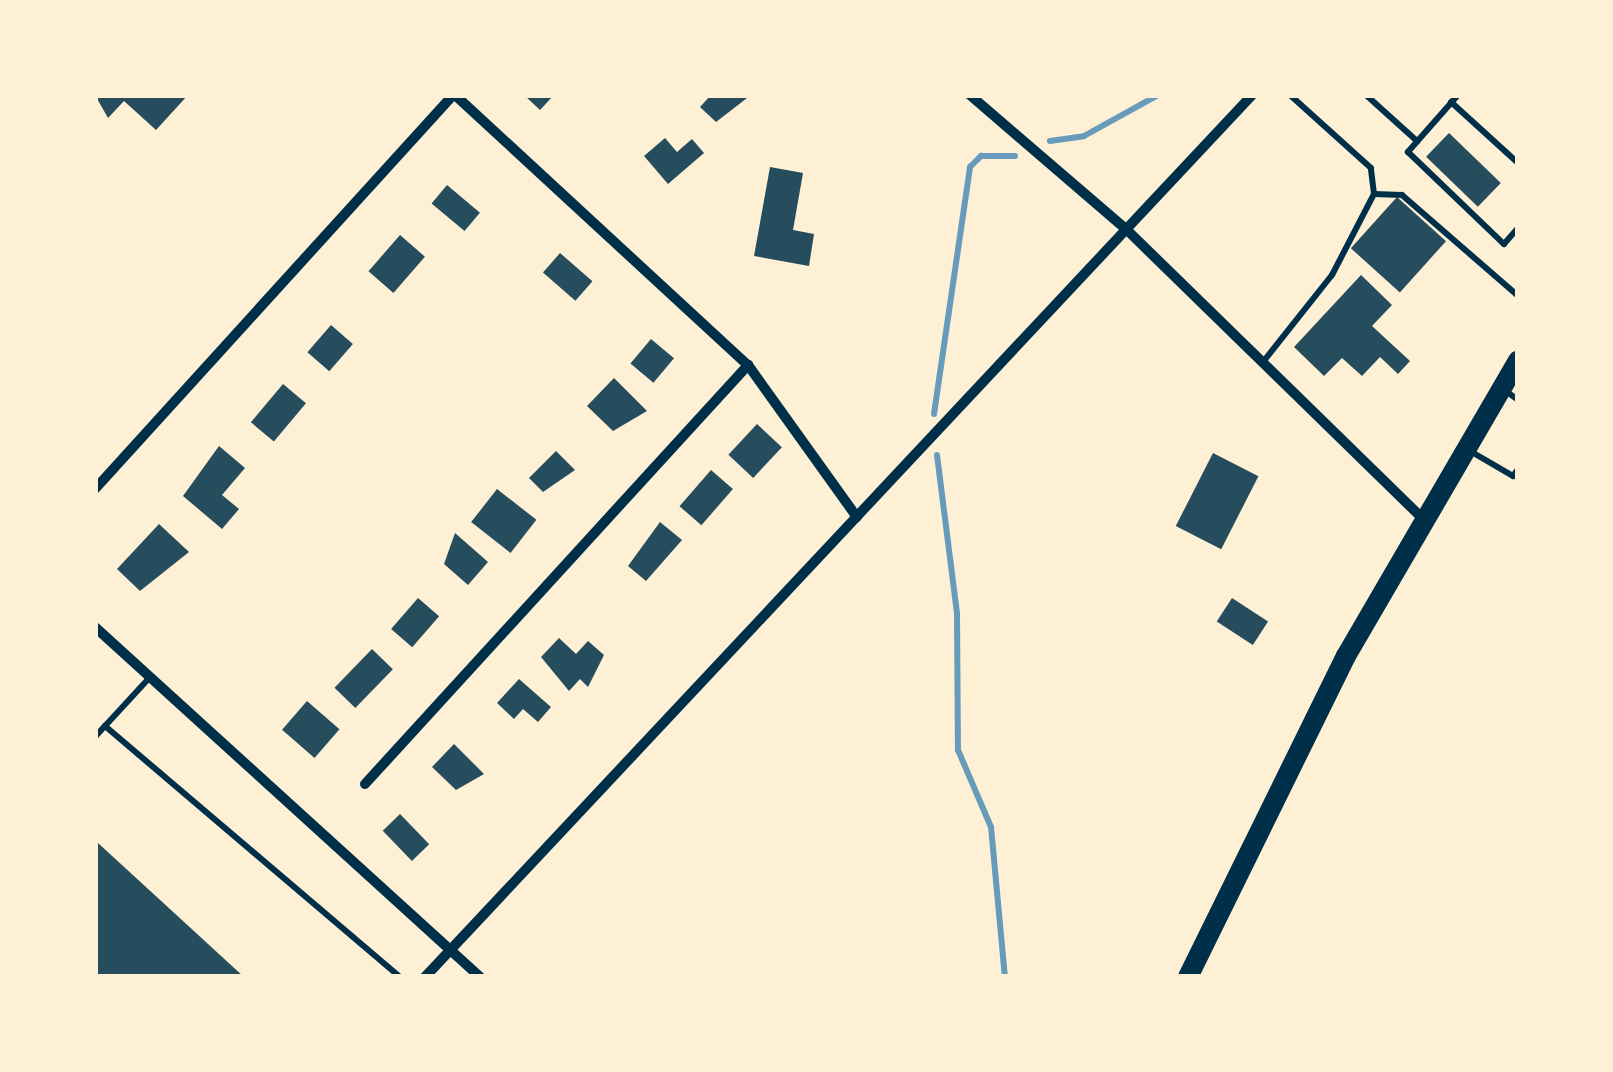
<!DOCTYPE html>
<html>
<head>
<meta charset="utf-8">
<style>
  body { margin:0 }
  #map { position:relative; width:1613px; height:1072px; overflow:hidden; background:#fdf0d5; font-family:"Times New Roman",serif }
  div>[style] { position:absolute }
  .stream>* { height:6px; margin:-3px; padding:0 3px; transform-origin:3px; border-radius:3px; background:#669bbc }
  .building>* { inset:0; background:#264d5e; transform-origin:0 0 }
  .service>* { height:6px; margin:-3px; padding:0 3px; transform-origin:3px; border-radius:3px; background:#003049 }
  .minor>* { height:10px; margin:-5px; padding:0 5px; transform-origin:5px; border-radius:5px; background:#003049 }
  .primary>* { height:20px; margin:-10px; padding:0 10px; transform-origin:10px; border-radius:10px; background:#003049 }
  span { translate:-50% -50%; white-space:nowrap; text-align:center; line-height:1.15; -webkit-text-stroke:10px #fdf0d5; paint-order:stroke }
  .frame { position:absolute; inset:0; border:98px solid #fdf0d5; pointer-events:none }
</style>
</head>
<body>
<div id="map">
  <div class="stream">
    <div style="left:1050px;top:141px;width:34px;rotate:-8deg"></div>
    <div style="left:1084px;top:136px;width:85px;rotate:-29deg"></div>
    <div style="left:934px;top:414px;width:250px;rotate:-81.7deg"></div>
    <div style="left:970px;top:167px;width:16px;rotate:-45deg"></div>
    <div style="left:981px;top:156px;width:34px"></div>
    <div style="left:937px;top:455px;width:160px;rotate:82.8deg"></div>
    <div style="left:957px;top:614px;width:136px;rotate:89.6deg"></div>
    <div style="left:958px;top:750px;width:84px;rotate:66.8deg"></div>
    <div style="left:991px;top:827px;width:151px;rotate:84.7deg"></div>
  </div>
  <div class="building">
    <div style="clip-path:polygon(95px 95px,188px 95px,156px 130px,124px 101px,108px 118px)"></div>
    <div style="clip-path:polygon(524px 95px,554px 95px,540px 110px)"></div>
    <div style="clip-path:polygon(711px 95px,751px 95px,716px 122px,700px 107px)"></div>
    <div style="left:1449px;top:133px;width:72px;height:33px;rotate:44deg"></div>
    <div style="clip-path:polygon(665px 138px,677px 152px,692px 139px,704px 153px,668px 184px,644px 156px)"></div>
    <div style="clip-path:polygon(770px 167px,803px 173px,793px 230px,814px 234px,809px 266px,754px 256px)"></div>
    <div style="left:447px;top:185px;width:43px;height:24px;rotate:40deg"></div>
    <div style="left:1397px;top:197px;width:66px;height:69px;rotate:42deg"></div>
    <div style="left:400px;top:235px;width:33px;height:48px;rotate:41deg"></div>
    <div style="left:560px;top:253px;width:43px;height:26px;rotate:41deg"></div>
    <div style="clip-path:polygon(1361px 275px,1392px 305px,1372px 326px,1410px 361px,1398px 374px,1380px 357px,1362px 376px,1342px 358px,1324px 376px,1294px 347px)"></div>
    <div style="left:331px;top:325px;width:29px;height:36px;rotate:41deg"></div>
    <div style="left:651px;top:339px;width:30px;height:32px;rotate:40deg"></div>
    <div style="clip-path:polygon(614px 378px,647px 411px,613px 431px,587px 406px)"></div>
    <div style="left:283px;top:384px;width:30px;height:50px;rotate:40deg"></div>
    <div style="left:757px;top:424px;width:34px;height:42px;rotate:43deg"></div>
    <div style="clip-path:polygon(219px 446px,245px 468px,222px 495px,239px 509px,222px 529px,183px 496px)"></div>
    <div style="clip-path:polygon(556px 451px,575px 470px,543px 492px,529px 478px)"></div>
    <div style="left:1213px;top:453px;width:51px;height:82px;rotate:27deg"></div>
    <div style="left:711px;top:470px;width:29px;height:48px;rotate:41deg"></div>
    <div style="left:497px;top:489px;width:50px;height:42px;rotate:38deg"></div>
    <div style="clip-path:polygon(660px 522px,682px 540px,646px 581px,628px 566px)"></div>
    <div style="clip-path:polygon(159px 524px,189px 552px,140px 591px,117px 569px)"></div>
    <div style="clip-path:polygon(455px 533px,488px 562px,468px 585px,444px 564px)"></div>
    <div style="left:418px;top:598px;width:28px;height:41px;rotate:41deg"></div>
    <div style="left:1232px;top:598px;width:43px;height:28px;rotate:33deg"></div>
    <div style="clip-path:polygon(559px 638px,576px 654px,588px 641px,604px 655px,588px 687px,580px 679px,569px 691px,541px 657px)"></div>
    <div style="left:372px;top:649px;width:29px;height:54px;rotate:44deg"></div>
    <div style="clip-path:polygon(519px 679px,551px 707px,538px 722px,523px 709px,514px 719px,497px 703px)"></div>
    <div style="left:307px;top:701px;width:43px;height:38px;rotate:41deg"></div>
    <div style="clip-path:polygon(454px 744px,484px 774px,456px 790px,432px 767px)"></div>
    <div style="left:400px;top:814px;width:42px;height:24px;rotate:46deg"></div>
    <div style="clip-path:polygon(98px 843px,244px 977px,95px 977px)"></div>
  </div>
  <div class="service">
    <div style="left:1366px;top:95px;width:69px;rotate:42deg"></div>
    <div style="left:1458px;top:95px;width:76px;rotate:131.3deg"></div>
    <div style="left:1408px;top:152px;width:133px;rotate:43.8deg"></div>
    <div style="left:1504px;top:244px;width:21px;rotate:-49deg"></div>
    <div style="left:1451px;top:102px;width:91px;rotate:42.3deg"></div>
    <div style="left:1374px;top:194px;width:28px;rotate:2deg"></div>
    <div style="left:1402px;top:195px;width:154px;rotate:41deg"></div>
    <div style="left:1263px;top:362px;width:111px;rotate:-51.6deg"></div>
    <div style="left:1332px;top:275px;width:91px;rotate:-62.6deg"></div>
    <div style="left:1374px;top:194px;width:26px;rotate:-97deg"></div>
    <div style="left:1371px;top:168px;width:109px;rotate:-138deg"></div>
    <div style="left:1503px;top:389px;width:19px;rotate:36deg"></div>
    <div style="left:1470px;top:451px;width:50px;rotate:30.2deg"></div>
    <div style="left:1513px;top:476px;width:9px;rotate:-54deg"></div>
    <div style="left:105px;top:726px;width:67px;rotate:-47.4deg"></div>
    <div style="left:95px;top:737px;width:15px;rotate:-48deg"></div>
    <div style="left:105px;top:726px;width:387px;rotate:40.4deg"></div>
  </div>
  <div class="minor">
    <div style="left:455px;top:95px;width:398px;rotate:42.7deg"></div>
    <div style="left:748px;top:365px;width:187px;rotate:54.4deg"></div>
    <div style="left:970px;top:95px;width:208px;rotate:40.7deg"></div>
    <div style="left:1128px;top:231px;width:412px;rotate:44.3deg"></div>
    <div style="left:95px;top:489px;width:532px;rotate:-47.74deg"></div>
    <div style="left:95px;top:627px;width:520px;rotate:42.27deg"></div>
    <div style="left:365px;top:784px;width:568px;rotate:-47.57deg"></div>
    <div style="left:425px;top:977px;width:1209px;rotate:-46.84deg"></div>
  </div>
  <div class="primary">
    <div style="left:1188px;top:977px;width:358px;rotate:-63.8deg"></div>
    <div style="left:1346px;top:656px;width:342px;rotate:-59.8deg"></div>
  </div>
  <div class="frame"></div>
</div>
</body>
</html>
